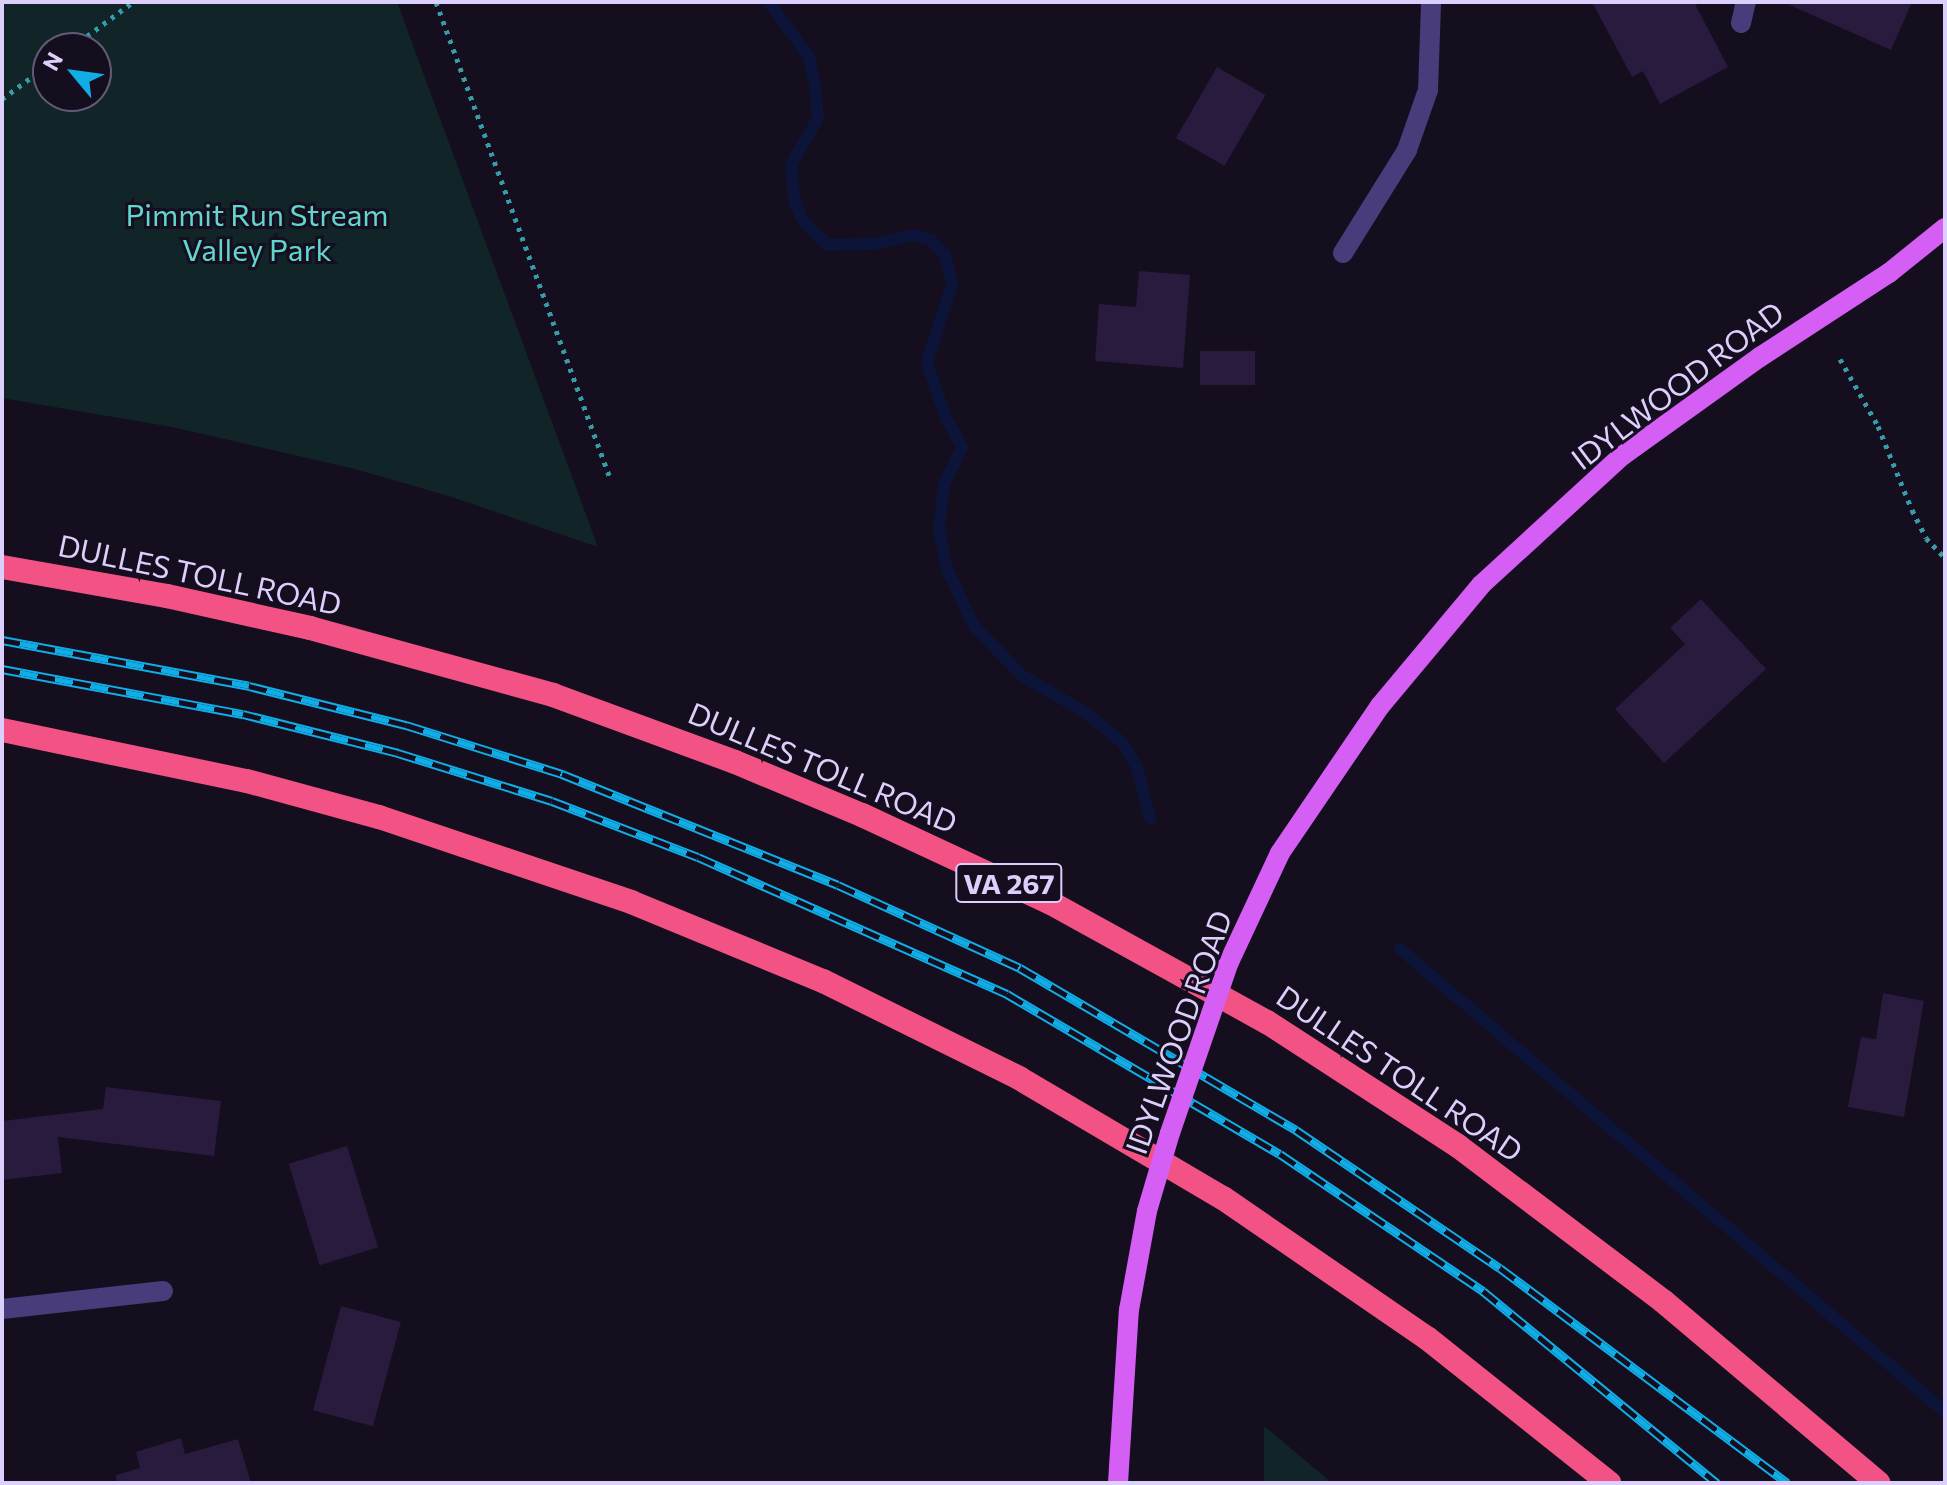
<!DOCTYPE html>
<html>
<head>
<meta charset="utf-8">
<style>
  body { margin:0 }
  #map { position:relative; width:1947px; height:1485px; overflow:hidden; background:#140e1f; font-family:Commissioner,sans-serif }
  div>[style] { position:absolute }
  .green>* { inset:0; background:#112528 }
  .stream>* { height:12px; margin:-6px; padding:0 6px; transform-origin:6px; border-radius:6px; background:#0c1539 }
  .building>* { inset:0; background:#281b3e; transform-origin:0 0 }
  .path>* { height:5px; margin-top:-2.5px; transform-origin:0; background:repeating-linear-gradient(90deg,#369ca9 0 4px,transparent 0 10px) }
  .minor>* { height:20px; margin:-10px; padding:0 10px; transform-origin:10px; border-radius:10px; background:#493c7b }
  .major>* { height:20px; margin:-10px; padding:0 10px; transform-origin:10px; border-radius:10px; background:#d55ef4 }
  .highway>* { height:24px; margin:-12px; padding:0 12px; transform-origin:12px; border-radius:12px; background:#f35384 }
  .rail>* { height:9px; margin-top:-4.5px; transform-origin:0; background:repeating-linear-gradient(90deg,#140e1f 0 18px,#10ade7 0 36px); box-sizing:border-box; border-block:2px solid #10ade7 }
  .major-bridge>* { height:20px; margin:-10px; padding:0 10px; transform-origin:10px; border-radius:10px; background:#d55ef4 }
  span { translate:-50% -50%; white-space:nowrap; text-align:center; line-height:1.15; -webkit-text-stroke:6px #140e1f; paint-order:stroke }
  .shield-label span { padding:2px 6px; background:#140e1f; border:2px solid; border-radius:6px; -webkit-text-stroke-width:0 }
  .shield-label { font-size:28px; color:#dccffc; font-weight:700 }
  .park-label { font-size:30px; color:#61d6cd }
  .street-label { font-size:30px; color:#dccffc }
  .frame { position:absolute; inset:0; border:4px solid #dccffc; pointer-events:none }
  .north { position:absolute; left:32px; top:32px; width:80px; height:80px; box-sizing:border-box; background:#140e1f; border:2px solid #645b77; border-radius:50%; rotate:299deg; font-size:22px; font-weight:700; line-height:32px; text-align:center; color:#dccffc }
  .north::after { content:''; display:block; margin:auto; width:28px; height:36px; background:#10ade7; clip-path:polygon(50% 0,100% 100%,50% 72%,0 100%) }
</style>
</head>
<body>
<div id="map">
  <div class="green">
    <div style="clip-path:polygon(evenodd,2px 2px,397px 2px,598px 547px,452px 497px,355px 469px,172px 427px,2px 398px,2px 2px,48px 48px,96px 48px,96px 96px,48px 96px,48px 48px)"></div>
    <div style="clip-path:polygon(1264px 1426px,1332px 1483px,1264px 1483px)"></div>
  </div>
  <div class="stream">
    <div style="left:769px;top:2px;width:68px;rotate:54deg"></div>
    <div style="left:809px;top:57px;width:30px;rotate:78deg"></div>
    <div style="left:815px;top:86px;width:32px;rotate:85deg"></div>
    <div style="left:818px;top:118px;width:54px;rotate:119.9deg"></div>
    <div style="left:791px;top:165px;width:35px;rotate:85deg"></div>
    <div style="left:794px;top:200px;width:23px;rotate:67deg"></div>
    <div style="left:803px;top:221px;width:34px;rotate:45deg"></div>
    <div style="left:827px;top:245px;width:46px;rotate:-1.2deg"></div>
    <div style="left:873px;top:244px;width:42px;rotate:-12.4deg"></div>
    <div style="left:914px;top:235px;width:18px;rotate:16deg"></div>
    <div style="left:931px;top:240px;width:21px;rotate:47deg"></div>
    <div style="left:945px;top:255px;width:30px;rotate:76deg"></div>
    <div style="left:952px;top:284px;width:83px;rotate:107.6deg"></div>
    <div style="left:927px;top:363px;width:58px;rotate:70.9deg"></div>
    <div style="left:946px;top:418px;width:33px;rotate:61deg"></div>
    <div style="left:962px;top:447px;width:42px;rotate:115.3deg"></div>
    <div style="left:944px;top:485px;width:44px;rotate:96.5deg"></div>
    <div style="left:939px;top:529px;width:41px;rotate:78.7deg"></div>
    <div style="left:947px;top:569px;width:63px;rotate:64.7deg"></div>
    <div style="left:974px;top:626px;width:70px;rotate:45.6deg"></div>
    <div style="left:1023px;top:676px;width:73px;rotate:30.4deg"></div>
    <div style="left:1086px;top:713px;width:46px;rotate:38.9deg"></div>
    <div style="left:1122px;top:742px;width:29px;rotate:59deg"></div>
    <div style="left:1137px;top:767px;width:53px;rotate:75.7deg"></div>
    <div style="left:1400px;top:949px;width:715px;rotate:40.35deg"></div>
  </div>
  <div class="building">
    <div style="clip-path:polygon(1592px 2px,1694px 2px,1728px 67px,1660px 104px,1643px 71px,1632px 77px)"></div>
    <div style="clip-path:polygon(1783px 2px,1912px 2px,1891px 50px)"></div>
    <div style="left:1217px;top:67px;width:56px;height:82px;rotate:30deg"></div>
    <div style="clip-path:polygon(1139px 271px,1190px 275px,1183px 368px,1095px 361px,1099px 304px,1136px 307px)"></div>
    <div style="left:1200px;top:351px;width:55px;height:34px"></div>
    <div style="clip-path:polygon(1701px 599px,1766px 669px,1664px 763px,1615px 709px,1685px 644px,1670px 628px)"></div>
    <div style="clip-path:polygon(1883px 993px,1924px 1001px,1904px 1117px,1848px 1107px,1861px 1037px,1876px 1039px)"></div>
    <div style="clip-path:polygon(106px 1087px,221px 1101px,214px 1156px,58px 1137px,62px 1173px,2px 1180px,2px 1121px,103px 1109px)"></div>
    <div style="left:347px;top:1146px;width:106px;height:61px;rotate:73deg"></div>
    <div style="left:341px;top:1306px;width:62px;height:108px;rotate:15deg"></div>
    <div style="clip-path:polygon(181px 1438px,185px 1454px,238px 1439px,251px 1483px,117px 1483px,116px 1475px,140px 1468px,136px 1452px)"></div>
  </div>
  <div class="path">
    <div style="left:436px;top:2px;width:507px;rotate:69.92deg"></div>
    <div style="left:71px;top:48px;width:77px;rotate:-36.6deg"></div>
    <div style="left:2px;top:99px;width:57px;rotate:-36.5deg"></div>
    <div style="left:1840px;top:359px;width:77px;rotate:60.4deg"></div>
    <div style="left:1878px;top:426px;width:91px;rotate:68deg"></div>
    <div style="left:1912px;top:510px;width:31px;rotate:63deg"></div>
    <div style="left:1926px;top:538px;width:28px;rotate:46deg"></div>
  </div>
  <div class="minor">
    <div style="left:1741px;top:23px;width:22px;rotate:-77deg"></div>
    <div style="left:1343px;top:253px;width:121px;rotate:-58.1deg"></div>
    <div style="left:1407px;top:150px;width:64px;rotate:-70.7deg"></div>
    <div style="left:1428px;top:90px;width:88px;rotate:-88deg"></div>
    <div style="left:2px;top:1309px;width:162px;rotate:-6.4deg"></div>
  </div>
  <div class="major">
    <div style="left:1280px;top:853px;width:178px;rotate:-55.8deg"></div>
    <div style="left:1380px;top:706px;width:158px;rotate:-50.1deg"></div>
    <div style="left:1481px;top:585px;width:191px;rotate:-42.5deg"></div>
    <div style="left:1622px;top:456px;width:170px;rotate:-35.7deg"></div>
    <div style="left:1760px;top:357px;width:154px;rotate:-33.1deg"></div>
    <div style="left:1889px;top:273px;width:72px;rotate:-38.8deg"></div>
    <div style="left:1118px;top:1483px;width:173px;rotate:-86.4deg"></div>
  </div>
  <div class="highway">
    <div style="left:2px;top:567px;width:168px;rotate:10deg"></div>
    <div style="left:167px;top:596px;width:147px;rotate:12.6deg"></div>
    <div style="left:310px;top:628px;width:252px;rotate:15.4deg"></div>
    <div style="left:553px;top:695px;width:194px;rotate:20.2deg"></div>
    <div style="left:735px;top:762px;width:138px;rotate:22.7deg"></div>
    <div style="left:862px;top:815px;width:208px;rotate:25deg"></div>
    <div style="left:1051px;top:903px;width:247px;rotate:28.9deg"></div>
    <div style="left:1267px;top:1022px;width:228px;rotate:33deg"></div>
    <div style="left:1458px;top:1146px;width:257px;rotate:37.1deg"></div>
    <div style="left:1663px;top:1301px;width:282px;rotate:40.2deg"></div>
    <div style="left:2px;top:730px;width:250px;rotate:11.8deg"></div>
    <div style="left:247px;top:781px;width:137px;rotate:15.3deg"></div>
    <div style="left:379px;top:817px;width:266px;rotate:18.6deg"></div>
    <div style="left:631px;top:902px;width:208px;rotate:22.4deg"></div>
    <div style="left:823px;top:981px;width:219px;rotate:26.3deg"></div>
    <div style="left:1019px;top:1078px;width:237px;rotate:30.5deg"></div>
    <div style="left:1223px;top:1198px;width:247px;rotate:34.5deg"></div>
    <div style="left:1427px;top:1338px;width:233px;rotate:38.5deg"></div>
  </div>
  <div class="rail">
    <div style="left:2px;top:640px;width:251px;rotate:10.5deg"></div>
    <div style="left:249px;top:686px;width:162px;rotate:14deg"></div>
    <div style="left:406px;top:725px;width:164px;rotate:17.4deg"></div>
    <div style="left:562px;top:774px;width:297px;rotate:21.9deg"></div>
    <div style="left:838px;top:885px;width:200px;rotate:24.5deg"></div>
    <div style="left:1020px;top:968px;width:320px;rotate:30.4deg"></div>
    <div style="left:1296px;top:1130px;width:246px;rotate:34.1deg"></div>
    <div style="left:1500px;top:1268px;width:359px;rotate:36.8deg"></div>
    <div style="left:2px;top:669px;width:245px;rotate:10.6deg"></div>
    <div style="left:243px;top:714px;width:160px;rotate:14.1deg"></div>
    <div style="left:398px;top:753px;width:161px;rotate:17.3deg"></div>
    <div style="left:552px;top:801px;width:156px;rotate:21deg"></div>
    <div style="left:698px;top:857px;width:338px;rotate:23.9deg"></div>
    <div style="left:1007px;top:994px;width:316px;rotate:30.4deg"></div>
    <div style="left:1280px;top:1154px;width:245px;rotate:34deg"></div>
    <div style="left:1483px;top:1291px;width:303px;rotate:39.4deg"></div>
  </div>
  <div class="major-bridge">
    <div style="left:1129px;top:1310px;width:101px;rotate:-79.7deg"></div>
    <div style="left:1147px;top:1211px;width:81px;rotate:-73.6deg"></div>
    <div style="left:1170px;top:1133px;width:181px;rotate:-71deg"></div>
    <div style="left:1229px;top:962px;width:120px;rotate:-64.9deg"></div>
  </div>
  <div class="shield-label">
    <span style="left:1009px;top:883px">VA 267</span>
  </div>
  <div class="park-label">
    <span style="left:257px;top:231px">Pimmit Run Stream<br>Valley Park</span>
  </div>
  <div class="street-label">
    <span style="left:1677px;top:385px;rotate:-37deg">IDYLWOOD ROAD</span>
    <span style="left:200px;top:574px;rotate:12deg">DULLES TOLL ROAD</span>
    <span style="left:823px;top:767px;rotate:23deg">DULLES TOLL ROAD</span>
    <span style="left:1178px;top:1032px;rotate:-70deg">IDYLWOOD ROAD</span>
    <span style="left:1400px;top:1073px;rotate:34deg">DULLES TOLL ROAD</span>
  </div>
  <div class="frame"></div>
  <div class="north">N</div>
</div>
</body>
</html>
